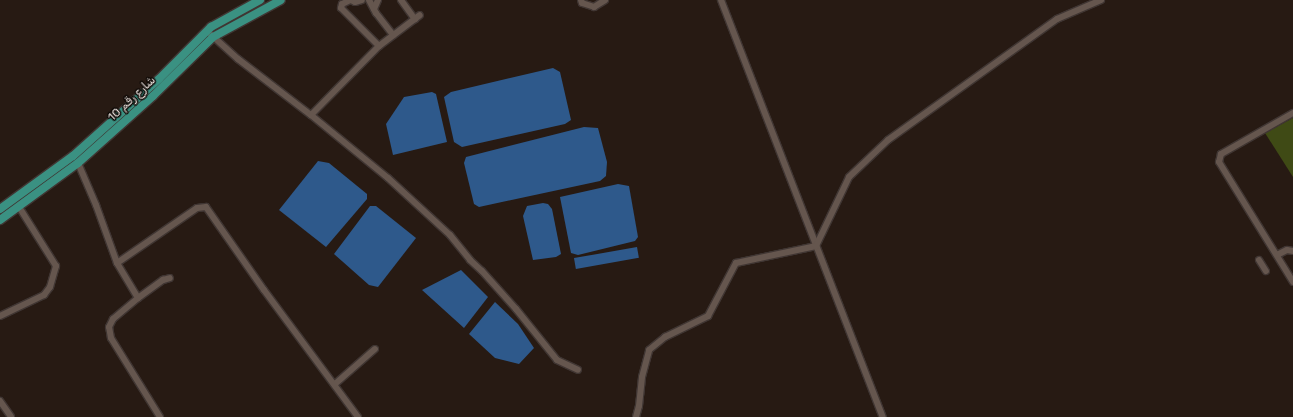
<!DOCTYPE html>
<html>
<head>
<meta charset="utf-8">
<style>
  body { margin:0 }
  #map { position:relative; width:1293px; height:417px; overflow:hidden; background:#271a13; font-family:Rubik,Cairo,sans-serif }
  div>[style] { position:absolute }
  .green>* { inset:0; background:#3f4a15 }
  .water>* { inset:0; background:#2e598b; transform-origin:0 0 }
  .roads { filter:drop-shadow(1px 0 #403633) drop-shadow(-1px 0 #403633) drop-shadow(0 1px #403633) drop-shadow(0 -1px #403633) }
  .minor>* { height:6px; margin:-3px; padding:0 3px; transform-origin:3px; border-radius:3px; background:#65564e }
  .major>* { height:8px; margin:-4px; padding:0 4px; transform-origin:4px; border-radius:4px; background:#3a9182 }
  span { translate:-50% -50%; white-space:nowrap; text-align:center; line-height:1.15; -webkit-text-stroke:3px #0c0704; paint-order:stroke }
  .street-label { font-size:12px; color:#ede4df }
</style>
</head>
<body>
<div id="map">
  <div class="green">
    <div style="clip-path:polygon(1293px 118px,1293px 177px,1265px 133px)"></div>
  </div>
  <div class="water">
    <div style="clip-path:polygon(553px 68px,560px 72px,571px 120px,565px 124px,462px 147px,454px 142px,444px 97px,451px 92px)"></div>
    <div style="clip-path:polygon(432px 92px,436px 94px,447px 142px,393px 155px,386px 124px,404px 97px)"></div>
    <div style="clip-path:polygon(584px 127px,598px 128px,607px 162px,606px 176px,600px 181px,479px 207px,474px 204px,464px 163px,466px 157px)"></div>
    <div style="clip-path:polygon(318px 161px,329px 163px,367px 194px,367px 199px,326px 247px,279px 210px)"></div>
    <div style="clip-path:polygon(618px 184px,629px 186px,638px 237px,635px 241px,578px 255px,571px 253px,560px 197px)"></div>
    <div style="clip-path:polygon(543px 203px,548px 204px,552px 209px,561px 254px,556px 257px,533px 260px,523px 216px,527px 206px)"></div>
    <div style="clip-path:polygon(370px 206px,376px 206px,416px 238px,378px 287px,369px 285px,334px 254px)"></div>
    <div style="left:637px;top:247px;width:11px;height:64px;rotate:80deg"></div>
    <div style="clip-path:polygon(461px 270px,488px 297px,464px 328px,422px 290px)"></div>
    <div style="clip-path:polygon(495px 302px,518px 324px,534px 348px,519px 364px,495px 358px,469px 334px)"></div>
  </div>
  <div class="roads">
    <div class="minor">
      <div style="left:350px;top:0;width:9px;rotate:153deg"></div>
      <div style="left:342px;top:4px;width:4px;rotate:104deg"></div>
      <div style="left:341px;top:8px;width:54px;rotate:45deg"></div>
      <div style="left:351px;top:0;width:4px;rotate:27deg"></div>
      <div style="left:355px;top:2px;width:7px;rotate:-16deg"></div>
      <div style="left:369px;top:0;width:15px;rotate:62deg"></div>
      <div style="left:376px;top:13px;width:28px;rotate:52deg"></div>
      <div style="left:401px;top:0;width:24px;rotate:54deg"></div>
      <div style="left:581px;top:0;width:3px;rotate:72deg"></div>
      <div style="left:582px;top:3px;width:13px;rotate:18deg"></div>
      <div style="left:594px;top:7px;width:13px;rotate:-32deg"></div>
      <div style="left:721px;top:0;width:447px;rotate:68.8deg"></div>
      <div style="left:374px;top:9px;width:10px;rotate:-66deg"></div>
      <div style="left:207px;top:31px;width:42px;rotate:42.1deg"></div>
      <div style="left:238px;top:59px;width:92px;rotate:37.5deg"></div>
      <div style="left:311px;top:115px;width:99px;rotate:39.3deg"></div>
      <div style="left:388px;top:178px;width:84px;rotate:42.6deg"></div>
      <div style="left:450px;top:235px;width:32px;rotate:51deg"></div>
      <div style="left:470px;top:260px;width:16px;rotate:43deg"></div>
      <div style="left:482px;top:271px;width:51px;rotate:48.2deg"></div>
      <div style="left:516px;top:309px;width:65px;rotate:51.2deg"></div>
      <div style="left:557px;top:360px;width:23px;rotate:25deg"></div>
      <div style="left:1293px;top:113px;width:83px;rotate:150.3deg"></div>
      <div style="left:1221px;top:154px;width:8px;rotate:104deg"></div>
      <div style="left:1219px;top:162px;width:141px;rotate:58.3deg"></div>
      <div style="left:311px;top:115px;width:97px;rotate:-45.4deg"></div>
      <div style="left:379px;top:46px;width:51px;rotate:-37.1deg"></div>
      <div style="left:78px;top:163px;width:46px;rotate:66.8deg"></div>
      <div style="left:96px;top:205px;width:62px;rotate:70.1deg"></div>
      <div style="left:117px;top:263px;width:41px;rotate:59deg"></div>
      <div style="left:1277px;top:255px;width:11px;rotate:-27deg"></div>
      <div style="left:1287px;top:250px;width:6px;rotate:9deg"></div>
      <div style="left:1259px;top:260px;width:13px;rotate:58deg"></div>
      <div style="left:117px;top:263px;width:97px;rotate:-34.5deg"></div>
      <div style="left:197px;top:208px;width:9px;rotate:-6deg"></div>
      <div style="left:206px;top:207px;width:101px;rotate:55.1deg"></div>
      <div style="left:264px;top:290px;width:158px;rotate:53.5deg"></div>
      <div style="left:0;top:316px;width:49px;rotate:-25.5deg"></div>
      <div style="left:44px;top:295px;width:10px;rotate:-53deg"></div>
      <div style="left:50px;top:287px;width:22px;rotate:-74deg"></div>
      <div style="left:56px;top:266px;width:70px;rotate:-122.1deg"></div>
      <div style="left:335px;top:384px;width:53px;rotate:-41.2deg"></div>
      <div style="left:0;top:401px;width:19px;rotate:55deg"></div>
      <div style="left:160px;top:417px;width:93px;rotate:-121.8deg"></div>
      <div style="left:111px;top:338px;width:11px;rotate:-100deg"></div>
      <div style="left:109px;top:327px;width:9px;rotate:-63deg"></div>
      <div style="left:113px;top:319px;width:33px;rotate:-40deg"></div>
      <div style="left:138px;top:298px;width:31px;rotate:-36deg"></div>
      <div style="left:163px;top:280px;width:7px;rotate:-16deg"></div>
      <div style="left:636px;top:417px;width:11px;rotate:-75deg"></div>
      <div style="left:639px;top:406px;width:29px;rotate:-84deg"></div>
      <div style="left:642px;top:377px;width:28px;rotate:-75deg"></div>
      <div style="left:649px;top:350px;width:21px;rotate:-39deg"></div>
      <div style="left:665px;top:337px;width:48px;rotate:-26deg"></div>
      <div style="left:708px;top:316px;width:60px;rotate:-62.2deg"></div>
      <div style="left:736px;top:263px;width:82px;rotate:-12deg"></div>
      <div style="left:816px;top:246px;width:76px;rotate:-64.4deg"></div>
      <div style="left:849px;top:177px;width:54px;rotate:-43.5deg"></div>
      <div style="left:888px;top:140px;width:208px;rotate:-35.6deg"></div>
      <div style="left:1057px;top:19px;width:48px;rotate:-23.4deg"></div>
    </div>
    <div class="major">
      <div style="left:0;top:209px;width:90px;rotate:-36deg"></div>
      <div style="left:73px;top:156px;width:115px;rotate:-41.8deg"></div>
      <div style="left:159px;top:79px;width:74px;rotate:-45deg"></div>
      <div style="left:211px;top:27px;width:56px;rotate:-28.9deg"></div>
      <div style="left:0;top:220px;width:97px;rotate:-36.2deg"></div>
      <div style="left:78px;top:163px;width:101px;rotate:-41.8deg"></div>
      <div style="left:153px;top:96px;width:84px;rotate:-44.5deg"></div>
      <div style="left:213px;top:37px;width:77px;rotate:-28.6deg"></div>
    </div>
  </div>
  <div class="street-label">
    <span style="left:132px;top:99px;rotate:-43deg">شارع رقم 10</span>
  </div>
</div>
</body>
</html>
